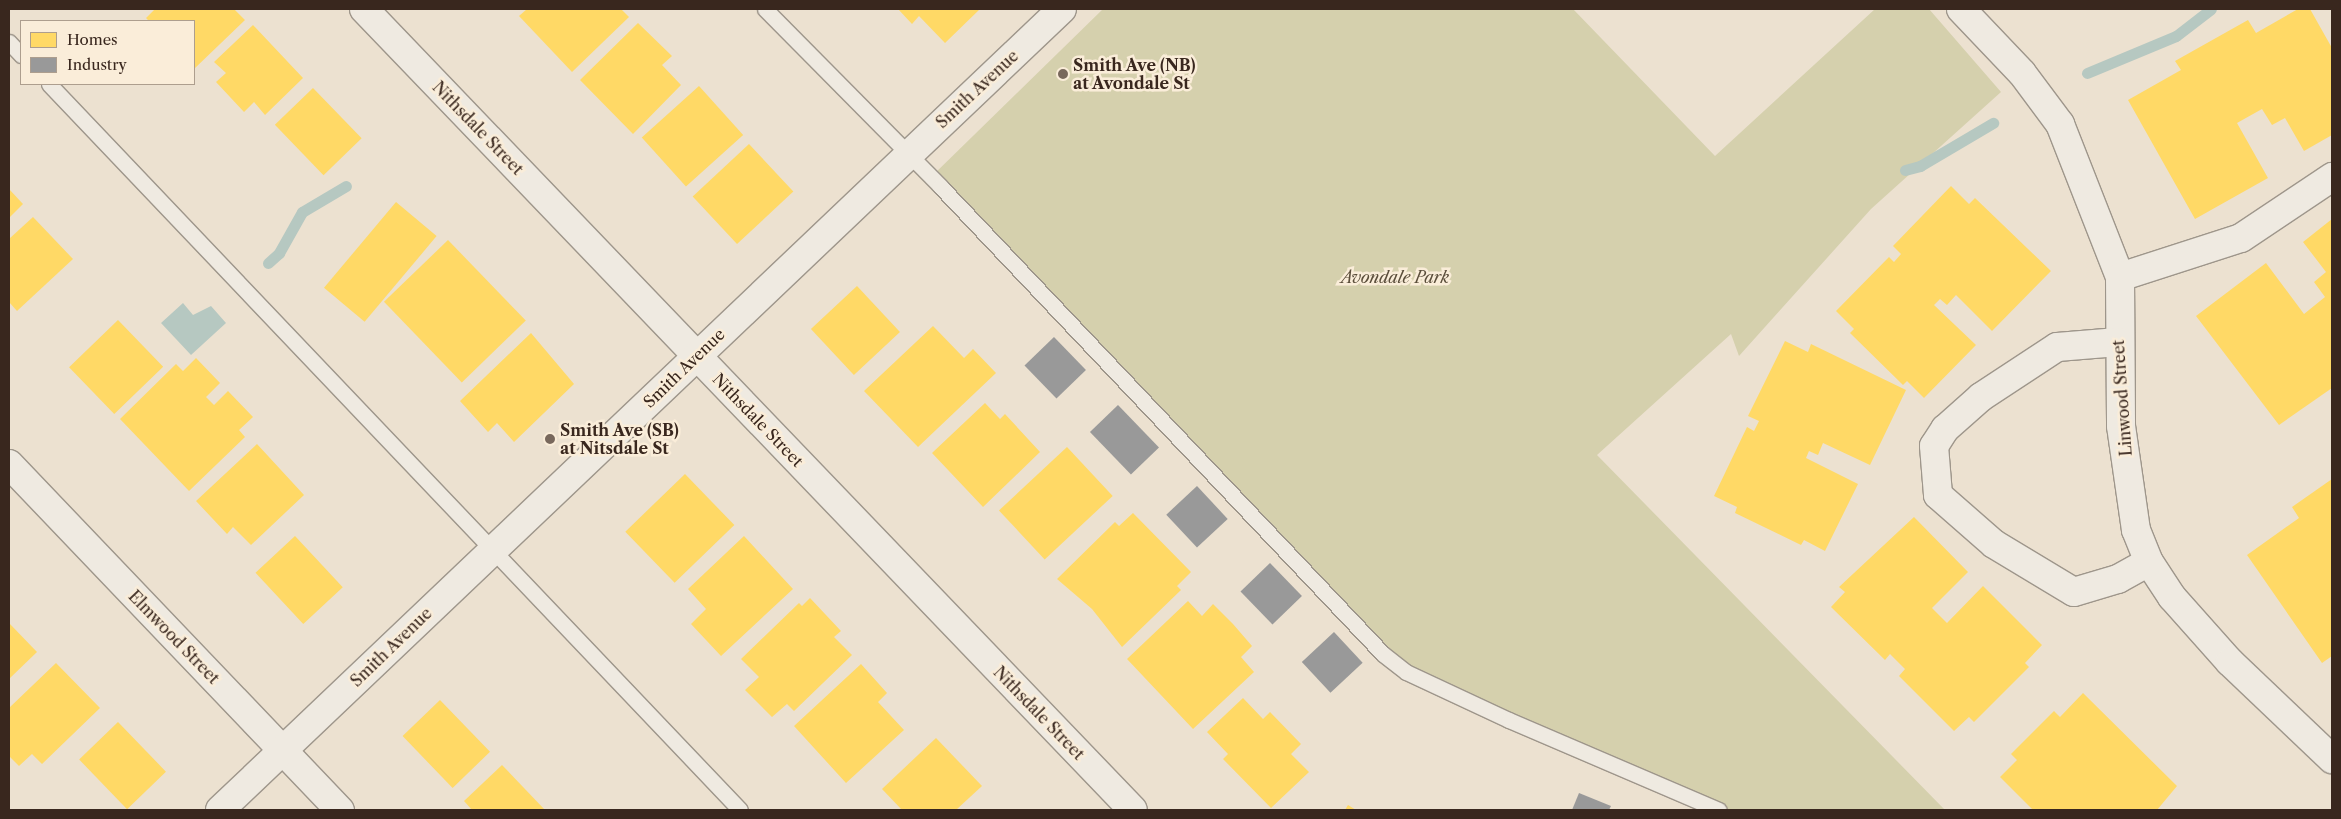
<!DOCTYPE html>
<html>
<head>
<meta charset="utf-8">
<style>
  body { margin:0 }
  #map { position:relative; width:2341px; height:819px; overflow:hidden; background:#ece1d0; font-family:"Libre Caslon Text",serif }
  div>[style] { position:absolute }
  .green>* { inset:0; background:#d5d0ad }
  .water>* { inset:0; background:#b6c8c1 }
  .homes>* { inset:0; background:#ffd966; transform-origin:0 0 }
  .industry>* { inset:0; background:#999; transform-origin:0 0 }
  .stream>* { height:11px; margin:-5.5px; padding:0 5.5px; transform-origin:5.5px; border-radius:5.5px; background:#b6c8c1 }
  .roads { filter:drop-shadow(1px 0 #9e968b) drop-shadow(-1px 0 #9e968b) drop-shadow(0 1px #9e968b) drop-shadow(0 -1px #9e968b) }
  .lane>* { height:15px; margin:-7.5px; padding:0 7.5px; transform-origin:7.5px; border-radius:7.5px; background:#efeae1 }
  .street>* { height:28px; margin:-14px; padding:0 14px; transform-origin:14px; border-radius:14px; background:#efeae1 }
  .secondary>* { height:28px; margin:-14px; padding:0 14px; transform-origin:14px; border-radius:14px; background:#efeae1 }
  .dots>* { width:14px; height:14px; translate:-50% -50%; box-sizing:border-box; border:2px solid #faedd9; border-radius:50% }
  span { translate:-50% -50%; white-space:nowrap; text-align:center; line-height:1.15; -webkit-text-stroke:5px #faedd9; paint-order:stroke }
  .poi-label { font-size:16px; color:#39271e; font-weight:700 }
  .left { translate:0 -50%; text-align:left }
  .street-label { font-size:16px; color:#39271e }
  .park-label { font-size:16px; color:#5b4e3b; font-style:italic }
  .frame { position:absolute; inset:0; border:10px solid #39271e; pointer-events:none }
  .legend { position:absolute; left:20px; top:20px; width:175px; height:65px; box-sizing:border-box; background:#faedd9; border:1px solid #ad9e8e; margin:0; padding:6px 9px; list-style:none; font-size:15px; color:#39271e }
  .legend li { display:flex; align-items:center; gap:10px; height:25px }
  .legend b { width:25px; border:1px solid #ad9e8e }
</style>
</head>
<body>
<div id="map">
  <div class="green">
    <div style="clip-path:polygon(1103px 9px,1573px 9px,1715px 156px,1875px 9px,1929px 9px,2001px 92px,1871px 209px,1739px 356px,1731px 334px,1597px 455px,1945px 810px,1719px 810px,1406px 672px,930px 178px)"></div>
  </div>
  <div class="water">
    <div style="clip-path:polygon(183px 303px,193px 315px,211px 306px,226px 323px,191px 355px,161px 323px)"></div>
  </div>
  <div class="homes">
    <div style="clip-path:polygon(155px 9px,234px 9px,245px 20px,194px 69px,194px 21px,149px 21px,146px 18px)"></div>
    <div style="clip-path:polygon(527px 9px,621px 9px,629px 17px,572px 72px,519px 16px)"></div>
    <div style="clip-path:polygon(898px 9px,980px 9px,945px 43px,919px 16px,912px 24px)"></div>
    <div style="clip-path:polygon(2298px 9px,2310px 9px,2332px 48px,2332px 135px,2304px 151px,2285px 118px,2272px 125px,2262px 109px,2237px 123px,2268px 178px,2195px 219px,2128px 100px,2181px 70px,2175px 61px,2248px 20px,2256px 33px)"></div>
    <div style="clip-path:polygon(638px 23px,672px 56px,662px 65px,681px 85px,633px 134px,580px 80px)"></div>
    <div style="clip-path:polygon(253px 25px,303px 78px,265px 115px,254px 102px,244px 112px,216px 82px,226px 73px,214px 62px)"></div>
    <div style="left:699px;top:86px;width:66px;height:77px;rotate:48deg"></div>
    <div style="left:313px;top:88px;width:70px;height:53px;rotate:46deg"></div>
    <div style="left:749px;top:144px;width:65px;height:77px;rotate:47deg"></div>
    <div style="clip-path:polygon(1951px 186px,1969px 204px,1975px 198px,2051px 271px,1992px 331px,1956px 295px,1947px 305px,1940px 299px,1934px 305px,1976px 345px,1924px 398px,1907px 381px,1903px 385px,1850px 333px,1854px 329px,1836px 311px,1889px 257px,1894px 262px,1901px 254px,1893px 246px)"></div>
    <div style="clip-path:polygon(9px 189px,23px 204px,9px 218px)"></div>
    <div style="left:396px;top:202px;width:53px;height:112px;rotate:40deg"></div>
    <div style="clip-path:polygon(33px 217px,73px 259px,17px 311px,9px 302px,9px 239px)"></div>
    <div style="clip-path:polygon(2332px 219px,2332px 388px,2279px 425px,2196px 316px,2266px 263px,2304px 314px,2325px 297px,2314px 282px,2326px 272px,2303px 242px)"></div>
    <div style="left:448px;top:240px;width:112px;height:89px;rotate:46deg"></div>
    <div style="left:857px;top:286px;width:63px;height:63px;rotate:47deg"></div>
    <div style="left:118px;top:320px;width:65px;height:68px;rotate:46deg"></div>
    <div style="clip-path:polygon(933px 326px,964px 358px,973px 349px,996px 373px,918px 447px,864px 391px)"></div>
    <div style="clip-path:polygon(531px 333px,574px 384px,514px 442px,497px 423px,488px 432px,460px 401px)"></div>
    <div style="clip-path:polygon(1785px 341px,1808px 352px,1811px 344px,1906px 390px,1870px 465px,1823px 443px,1818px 455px,1809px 451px,1806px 458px,1858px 484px,1825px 551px,1804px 540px,1801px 545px,1735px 513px,1737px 507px,1714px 496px,1747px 427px,1754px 431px,1759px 421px,1748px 416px)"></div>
    <div style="clip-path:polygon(196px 358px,220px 383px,206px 397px,214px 405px,228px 391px,253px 417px,239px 430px,245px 437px,189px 491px,120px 419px,176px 364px,183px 371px)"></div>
    <div style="clip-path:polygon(985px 403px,1000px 419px,1005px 414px,1040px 452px,983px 507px,932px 453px)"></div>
    <div style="clip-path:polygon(257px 444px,304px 495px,251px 545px,233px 527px,227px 534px,196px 501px)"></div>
    <div style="left:1067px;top:447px;width:67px;height:93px;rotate:47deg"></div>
    <div style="left:685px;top:474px;width:71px;height:83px;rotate:46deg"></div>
    <div style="clip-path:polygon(2332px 479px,2332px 656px,2322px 663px,2247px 555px,2299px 518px,2292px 507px)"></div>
    <div style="clip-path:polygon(1133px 513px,1191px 572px,1177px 586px,1181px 590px,1122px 647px,1092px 609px,1057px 579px,1115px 522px,1119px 526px)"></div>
    <div style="clip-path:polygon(1914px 517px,1968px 572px,1932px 608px,1947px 623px,1983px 586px,2042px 645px,2025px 663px,2029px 667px,1974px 722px,1969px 717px,1954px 731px,1899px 676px,1905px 669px,1890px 654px,1885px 660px,1831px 607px,1845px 592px,1839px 587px)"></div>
    <div style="left:295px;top:536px;width:70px;height:54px;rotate:47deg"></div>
    <div style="clip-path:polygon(744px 536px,793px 589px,721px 656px,691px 624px,706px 609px,688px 589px)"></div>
    <div style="clip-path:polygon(810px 598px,841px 631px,834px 637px,852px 655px,794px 711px,787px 704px,772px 717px,745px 690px,759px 677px,741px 659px,799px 603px,802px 606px)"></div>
    <div style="clip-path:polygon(1188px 601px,1202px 616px,1213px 604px,1233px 624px,1252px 646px,1241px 657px,1254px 672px,1193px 729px,1127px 659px)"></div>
    <div style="clip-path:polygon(9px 623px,37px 652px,9px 679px)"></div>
    <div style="clip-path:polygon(56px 663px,100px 708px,42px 764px,32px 754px,19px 766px,9px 756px,9px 708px)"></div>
    <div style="clip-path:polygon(861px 664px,887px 693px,878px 702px,904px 730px,846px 783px,794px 726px)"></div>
    <div style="clip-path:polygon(2083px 693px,2177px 786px,2157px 810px,2033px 810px,2000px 777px,2017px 760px,2011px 754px,2054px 711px,2060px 717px)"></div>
    <div style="clip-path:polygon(1243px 698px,1263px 719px,1270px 712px,1301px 744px,1291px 754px,1309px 772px,1271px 808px,1223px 759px,1228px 754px,1207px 732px)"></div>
    <div style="left:440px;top:700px;width:72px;height:52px;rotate:46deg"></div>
    <div style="left:118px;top:722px;width:69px;height:54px;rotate:46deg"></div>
    <div style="clip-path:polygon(936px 738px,982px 786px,956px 810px,902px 810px,882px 789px)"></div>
    <div style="clip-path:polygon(502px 765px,545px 810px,472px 810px,464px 801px)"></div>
    <div style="clip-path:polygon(1348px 805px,1356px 810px,1345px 810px)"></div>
  </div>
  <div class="industry">
    <div style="left:1054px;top:337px;width:46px;height:41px;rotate:46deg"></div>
    <div style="left:1118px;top:405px;width:59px;height:39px;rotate:46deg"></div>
    <div style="left:1197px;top:486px;width:45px;height:42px;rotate:47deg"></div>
    <div style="left:1270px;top:563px;width:46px;height:41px;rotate:46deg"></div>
    <div style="left:1334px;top:632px;width:42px;height:44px;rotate:47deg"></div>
    <div style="clip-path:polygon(1579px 793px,1611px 806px,1609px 810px,1572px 810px)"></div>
  </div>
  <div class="stream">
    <div style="left:2087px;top:73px;width:96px;rotate:-22.6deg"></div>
    <div style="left:2176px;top:36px;width:44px;rotate:-37.6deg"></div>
    <div style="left:1905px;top:170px;width:16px;rotate:-15deg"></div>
    <div style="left:1920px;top:166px;width:85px;rotate:-30.5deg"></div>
    <div style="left:268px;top:263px;width:15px;rotate:-42deg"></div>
    <div style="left:279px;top:253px;width:47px;rotate:-60.7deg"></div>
    <div style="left:302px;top:212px;width:51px;rotate:-30.6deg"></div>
  </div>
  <div class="roads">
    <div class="lane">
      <div style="left:765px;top:9px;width:249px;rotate:45.3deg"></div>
      <div style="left:940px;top:186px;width:644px;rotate:46.57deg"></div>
      <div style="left:1383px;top:654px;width:29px;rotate:38deg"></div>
      <div style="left:1406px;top:672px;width:114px;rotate:25deg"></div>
      <div style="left:1509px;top:720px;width:228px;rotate:23.2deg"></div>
      <div style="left:9px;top:42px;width:18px;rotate:47deg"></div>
      <div style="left:49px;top:84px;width:1002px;rotate:46.41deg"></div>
    </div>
    <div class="street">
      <div style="left:364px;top:9px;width:1110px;rotate:46.17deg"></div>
      <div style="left:1961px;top:9px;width:88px;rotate:46.4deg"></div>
      <div style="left:2022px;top:73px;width:64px;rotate:53.3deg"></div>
      <div style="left:2060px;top:124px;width:164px;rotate:68.6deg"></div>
      <div style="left:2120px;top:277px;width:149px;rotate:89.6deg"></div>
      <div style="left:2121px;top:426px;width:105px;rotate:81.8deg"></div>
      <div style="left:2136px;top:530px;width:35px;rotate:68deg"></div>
      <div style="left:2149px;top:562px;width:42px;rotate:56.7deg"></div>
      <div style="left:2172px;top:597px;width:87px;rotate:48.3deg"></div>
      <div style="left:2230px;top:662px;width:141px;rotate:43.6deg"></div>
      <div style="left:2120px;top:277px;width:127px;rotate:-17.9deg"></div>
      <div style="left:2241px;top:238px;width:110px;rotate:-33.8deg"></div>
      <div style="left:2118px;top:342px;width:61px;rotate:175.3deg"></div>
      <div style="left:2057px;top:347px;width:91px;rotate:146.7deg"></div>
      <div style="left:1981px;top:397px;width:48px;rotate:138.4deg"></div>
      <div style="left:1945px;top:429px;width:20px;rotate:123deg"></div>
      <div style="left:1934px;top:446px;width:49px;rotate:85.3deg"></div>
      <div style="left:1938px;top:495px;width:74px;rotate:41.2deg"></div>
      <div style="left:1994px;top:544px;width:93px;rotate:31deg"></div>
      <div style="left:2074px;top:592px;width:46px;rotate:-16.5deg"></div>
      <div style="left:2118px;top:579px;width:35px;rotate:-29deg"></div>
      <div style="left:9px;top:464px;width:479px;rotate:46.3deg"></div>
    </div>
    <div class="secondary">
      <div style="left:220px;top:810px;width:1162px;rotate:-43.57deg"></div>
    </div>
  </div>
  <div class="dots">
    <div style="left:1063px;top:74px;background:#78685c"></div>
    <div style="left:550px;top:439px;background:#78685c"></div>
  </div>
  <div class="poi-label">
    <span class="left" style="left:1073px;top:74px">Smith Ave (NB)<br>at Avondale St</span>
    <span class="left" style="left:560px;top:439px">Smith Ave (SB)<br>at Nitsdale St</span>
  </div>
  <div class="street-label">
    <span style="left:977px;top:89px;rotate:-43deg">Smith Avenue</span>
    <span style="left:478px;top:128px;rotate:46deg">Nithsdale Street</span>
    <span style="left:684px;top:368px;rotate:-44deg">Smith Avenue</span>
    <span style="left:2122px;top:398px;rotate:-94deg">Linwood Street</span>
    <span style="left:758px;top:420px;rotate:46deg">Nithsdale Street</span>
    <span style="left:174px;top:637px;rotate:46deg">Elmwood Street</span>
    <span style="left:391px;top:647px;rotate:-44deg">Smith Avenue</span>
    <span style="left:1039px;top:713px;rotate:46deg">Nithsdale Street</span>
  </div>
  <div class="park-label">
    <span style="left:1395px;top:277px">Avondale Park</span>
  </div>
  <div class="frame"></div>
  <ul class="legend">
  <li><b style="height:14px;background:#ffd966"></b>Homes</li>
  <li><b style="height:14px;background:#999"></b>Industry</li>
  </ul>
</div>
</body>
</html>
